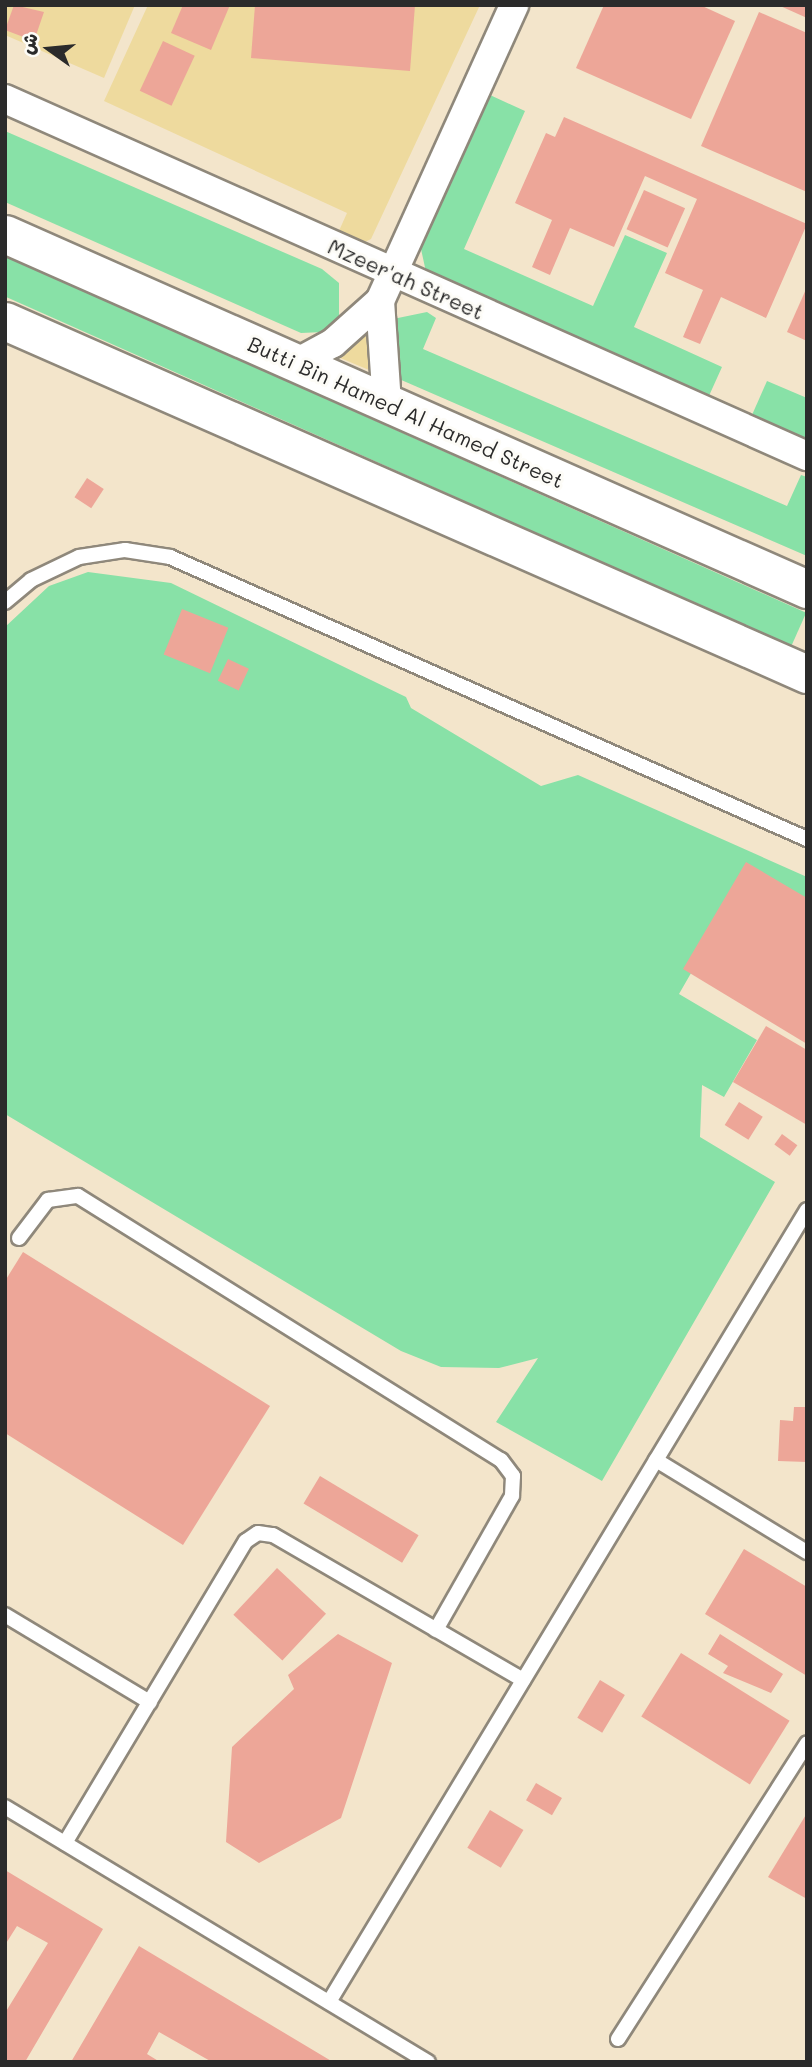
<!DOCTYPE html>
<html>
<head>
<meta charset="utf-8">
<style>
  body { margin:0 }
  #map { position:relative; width:812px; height:2067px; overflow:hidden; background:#f3e5cb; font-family:Mali,"Playpen Sans Arabic",sans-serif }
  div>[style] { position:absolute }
  .green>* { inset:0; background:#88e1a7; transform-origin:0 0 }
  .sand>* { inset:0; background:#eeda9e }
  .building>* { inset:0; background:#eda698; transform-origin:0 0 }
  .roads { filter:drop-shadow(2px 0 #8f887b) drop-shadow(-2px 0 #8f887b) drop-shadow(0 2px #8f887b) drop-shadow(0 -2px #8f887b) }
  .service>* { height:14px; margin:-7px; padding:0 7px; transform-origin:7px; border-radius:7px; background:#fff }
  .minor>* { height:28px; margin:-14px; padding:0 14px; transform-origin:14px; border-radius:14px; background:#fff }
  .tertiary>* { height:37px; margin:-18.5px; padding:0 18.5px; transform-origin:18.5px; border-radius:18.5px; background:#fff }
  span { translate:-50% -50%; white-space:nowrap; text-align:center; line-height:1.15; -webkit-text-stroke:6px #fdfcf7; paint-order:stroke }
  .street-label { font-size:21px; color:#2b2b2b }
  .frame { position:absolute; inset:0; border:7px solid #2b2b2b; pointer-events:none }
  .north { position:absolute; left:14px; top:14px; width:70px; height:70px; -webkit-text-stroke:5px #fdfcf7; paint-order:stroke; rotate:285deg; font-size:19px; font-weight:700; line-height:28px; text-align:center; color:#2b2b2b }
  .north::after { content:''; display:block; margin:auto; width:24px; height:32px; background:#2b2b2b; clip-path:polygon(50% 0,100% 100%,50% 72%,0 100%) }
</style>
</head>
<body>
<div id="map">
  <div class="green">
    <div style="clip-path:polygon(490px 95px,525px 111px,464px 249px,593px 306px,625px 235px,667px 253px,634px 327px,722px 367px,708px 398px,426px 272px,421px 249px)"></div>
    <div style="clip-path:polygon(5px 131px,322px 269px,339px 283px,339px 317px,323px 332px,301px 333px,5px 202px)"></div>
    <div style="left:5px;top:256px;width:877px;height:37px;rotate:24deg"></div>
    <div style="clip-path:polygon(427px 312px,436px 318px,423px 349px,787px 506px,801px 475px,807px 477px,807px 556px,399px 379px,393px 319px)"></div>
    <div style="clip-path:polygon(767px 381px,807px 398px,807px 440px,752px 415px)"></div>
    <div style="clip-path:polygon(88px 572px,171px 583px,406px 697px,411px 708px,541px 786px,578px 775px,807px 877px,807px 917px,744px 881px,679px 994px,757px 1040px,724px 1097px,702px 1085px,700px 1137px,775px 1182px,602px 1481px,496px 1422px,538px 1358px,499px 1368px,441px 1367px,401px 1351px,5px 1114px,5px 627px,49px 586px)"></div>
  </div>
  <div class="sand">
    <div style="clip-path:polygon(5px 5px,135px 5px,104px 78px,5px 35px)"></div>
    <div style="clip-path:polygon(148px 5px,480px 5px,371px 239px,361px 244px,338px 233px,347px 213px,104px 101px)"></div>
    <div style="clip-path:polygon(368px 325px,369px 370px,338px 357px)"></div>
  </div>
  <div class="building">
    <div style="clip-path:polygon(14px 5px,44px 12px,34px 41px,5px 30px)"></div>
    <div style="clip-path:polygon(183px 5px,230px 5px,211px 50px,171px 33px)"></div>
    <div style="clip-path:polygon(255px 5px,415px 5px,410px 71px,251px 58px)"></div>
    <div style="clip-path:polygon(604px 5px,700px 5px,735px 21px,691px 119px,576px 68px)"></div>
    <div style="clip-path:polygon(778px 5px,807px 5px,807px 18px)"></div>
    <div style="clip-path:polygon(759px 12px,807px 33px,807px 192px,701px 146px)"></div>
    <div style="left:163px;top:41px;width:35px;height:55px;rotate:25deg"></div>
    <div style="clip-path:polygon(564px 117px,807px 224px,766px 318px,721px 297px,700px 344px,683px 337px,703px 290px,665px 273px,697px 199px,645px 176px,614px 247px,570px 228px,550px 275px,532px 267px,552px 220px,515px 203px,546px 133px,555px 137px)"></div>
    <div style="left:644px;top:190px;width:45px;height:43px;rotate:24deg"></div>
    <div style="clip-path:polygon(807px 287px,807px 341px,787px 332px)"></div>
    <div style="left:87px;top:478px;width:20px;height:23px;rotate:33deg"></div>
    <div style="left:182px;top:609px;width:50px;height:49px;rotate:22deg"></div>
    <div style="left:228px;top:659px;width:23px;height:24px;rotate:25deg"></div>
    <div style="clip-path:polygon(746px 862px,807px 898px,807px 1044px,683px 969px)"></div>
    <div style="clip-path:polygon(766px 1026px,807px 1050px,807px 1125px,733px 1082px)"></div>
    <div style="left:739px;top:1102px;width:28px;height:27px;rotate:32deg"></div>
    <div style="left:782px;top:1134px;width:19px;height:13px;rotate:36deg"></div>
    <div style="clip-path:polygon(23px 1252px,270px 1406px,183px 1545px,5px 1433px,5px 1281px)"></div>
    <div style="clip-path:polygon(794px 1407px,807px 1407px,807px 1462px,778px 1461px,780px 1420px,793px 1421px)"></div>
    <div style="left:320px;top:1476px;width:115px;height:32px;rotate:31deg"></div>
    <div style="clip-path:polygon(744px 1549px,807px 1587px,807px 1676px,705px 1614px)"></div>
    <div style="left:277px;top:1568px;width:67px;height:64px;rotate:43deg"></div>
    <div style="clip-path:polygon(338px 1634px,392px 1663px,341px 1818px,259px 1863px,226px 1842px,232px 1747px,294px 1689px,288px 1675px)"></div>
    <div style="clip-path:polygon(720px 1634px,783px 1674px,771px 1693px,723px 1673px,728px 1666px,708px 1654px)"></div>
    <div style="left:681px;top:1653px;width:128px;height:75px;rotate:32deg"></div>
    <div style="left:600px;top:1680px;width:29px;height:44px;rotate:31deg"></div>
    <div style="left:536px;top:1783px;width:30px;height:20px;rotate:30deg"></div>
    <div style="left:490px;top:1810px;width:39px;height:44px;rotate:31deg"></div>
    <div style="clip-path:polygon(807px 1813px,807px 1899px,768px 1877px)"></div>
    <div style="clip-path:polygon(5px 1870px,103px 1929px,25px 2062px,5px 2062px,5px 2013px,48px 1943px,17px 1926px,5px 1945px)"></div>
    <div style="clip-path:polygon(139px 1946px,333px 2062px,212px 2062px,159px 2032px,147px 2054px,160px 2062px,71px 2062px)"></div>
  </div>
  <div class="roads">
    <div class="service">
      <div style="left:5px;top:602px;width:34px;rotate:-40deg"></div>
      <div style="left:31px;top:580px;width:53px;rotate:-25.6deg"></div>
      <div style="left:79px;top:557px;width:47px;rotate:-8.7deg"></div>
      <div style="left:125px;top:550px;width:46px;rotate:8.8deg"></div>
      <div style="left:170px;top:557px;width:697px;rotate:23.88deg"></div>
      <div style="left:19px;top:1238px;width:48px;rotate:-52.7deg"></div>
      <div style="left:48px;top:1200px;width:30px;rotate:-8deg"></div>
      <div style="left:78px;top:1196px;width:499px;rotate:32deg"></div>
      <div style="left:501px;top:1460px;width:20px;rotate:53deg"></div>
      <div style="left:513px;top:1476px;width:20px;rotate:93deg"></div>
      <div style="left:512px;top:1496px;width:154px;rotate:119.6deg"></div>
      <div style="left:656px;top:1460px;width:177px;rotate:31.4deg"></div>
      <div style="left:5px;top:1615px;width:169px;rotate:31deg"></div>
      <div style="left:5px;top:1807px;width:494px;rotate:31.1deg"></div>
      <div style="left:65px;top:1843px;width:352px;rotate:-59.1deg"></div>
      <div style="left:246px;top:1541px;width:14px;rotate:-34deg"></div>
      <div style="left:258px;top:1533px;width:15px;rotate:8deg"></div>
      <div style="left:273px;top:1535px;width:289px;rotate:30.1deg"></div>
      <div style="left:329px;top:2002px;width:925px;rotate:-58.89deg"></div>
      <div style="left:618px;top:2039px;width:351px;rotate:-57.4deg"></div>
    </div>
    <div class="minor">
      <div style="left:5px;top:99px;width:878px;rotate:24deg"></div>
      <div style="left:380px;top:301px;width:103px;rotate:86.1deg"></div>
      <div style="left:296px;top:363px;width:42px;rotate:-28.4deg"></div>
      <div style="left:333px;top:343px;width:63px;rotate:-41.8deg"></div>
      <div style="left:380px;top:301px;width:325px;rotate:-65.6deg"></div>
    </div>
    <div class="tertiary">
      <div style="left:5px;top:234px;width:877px;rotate:23.88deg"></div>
      <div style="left:5px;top:321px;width:876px;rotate:23.76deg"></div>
    </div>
  </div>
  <div class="street-label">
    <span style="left:406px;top:279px;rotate:24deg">Mzeer'ah Street</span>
    <span style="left:406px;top:412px;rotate:24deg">Butti Bin Hamed Al Hamed Street</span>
  </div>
  <div class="frame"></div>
  <div class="north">ش</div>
</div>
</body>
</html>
